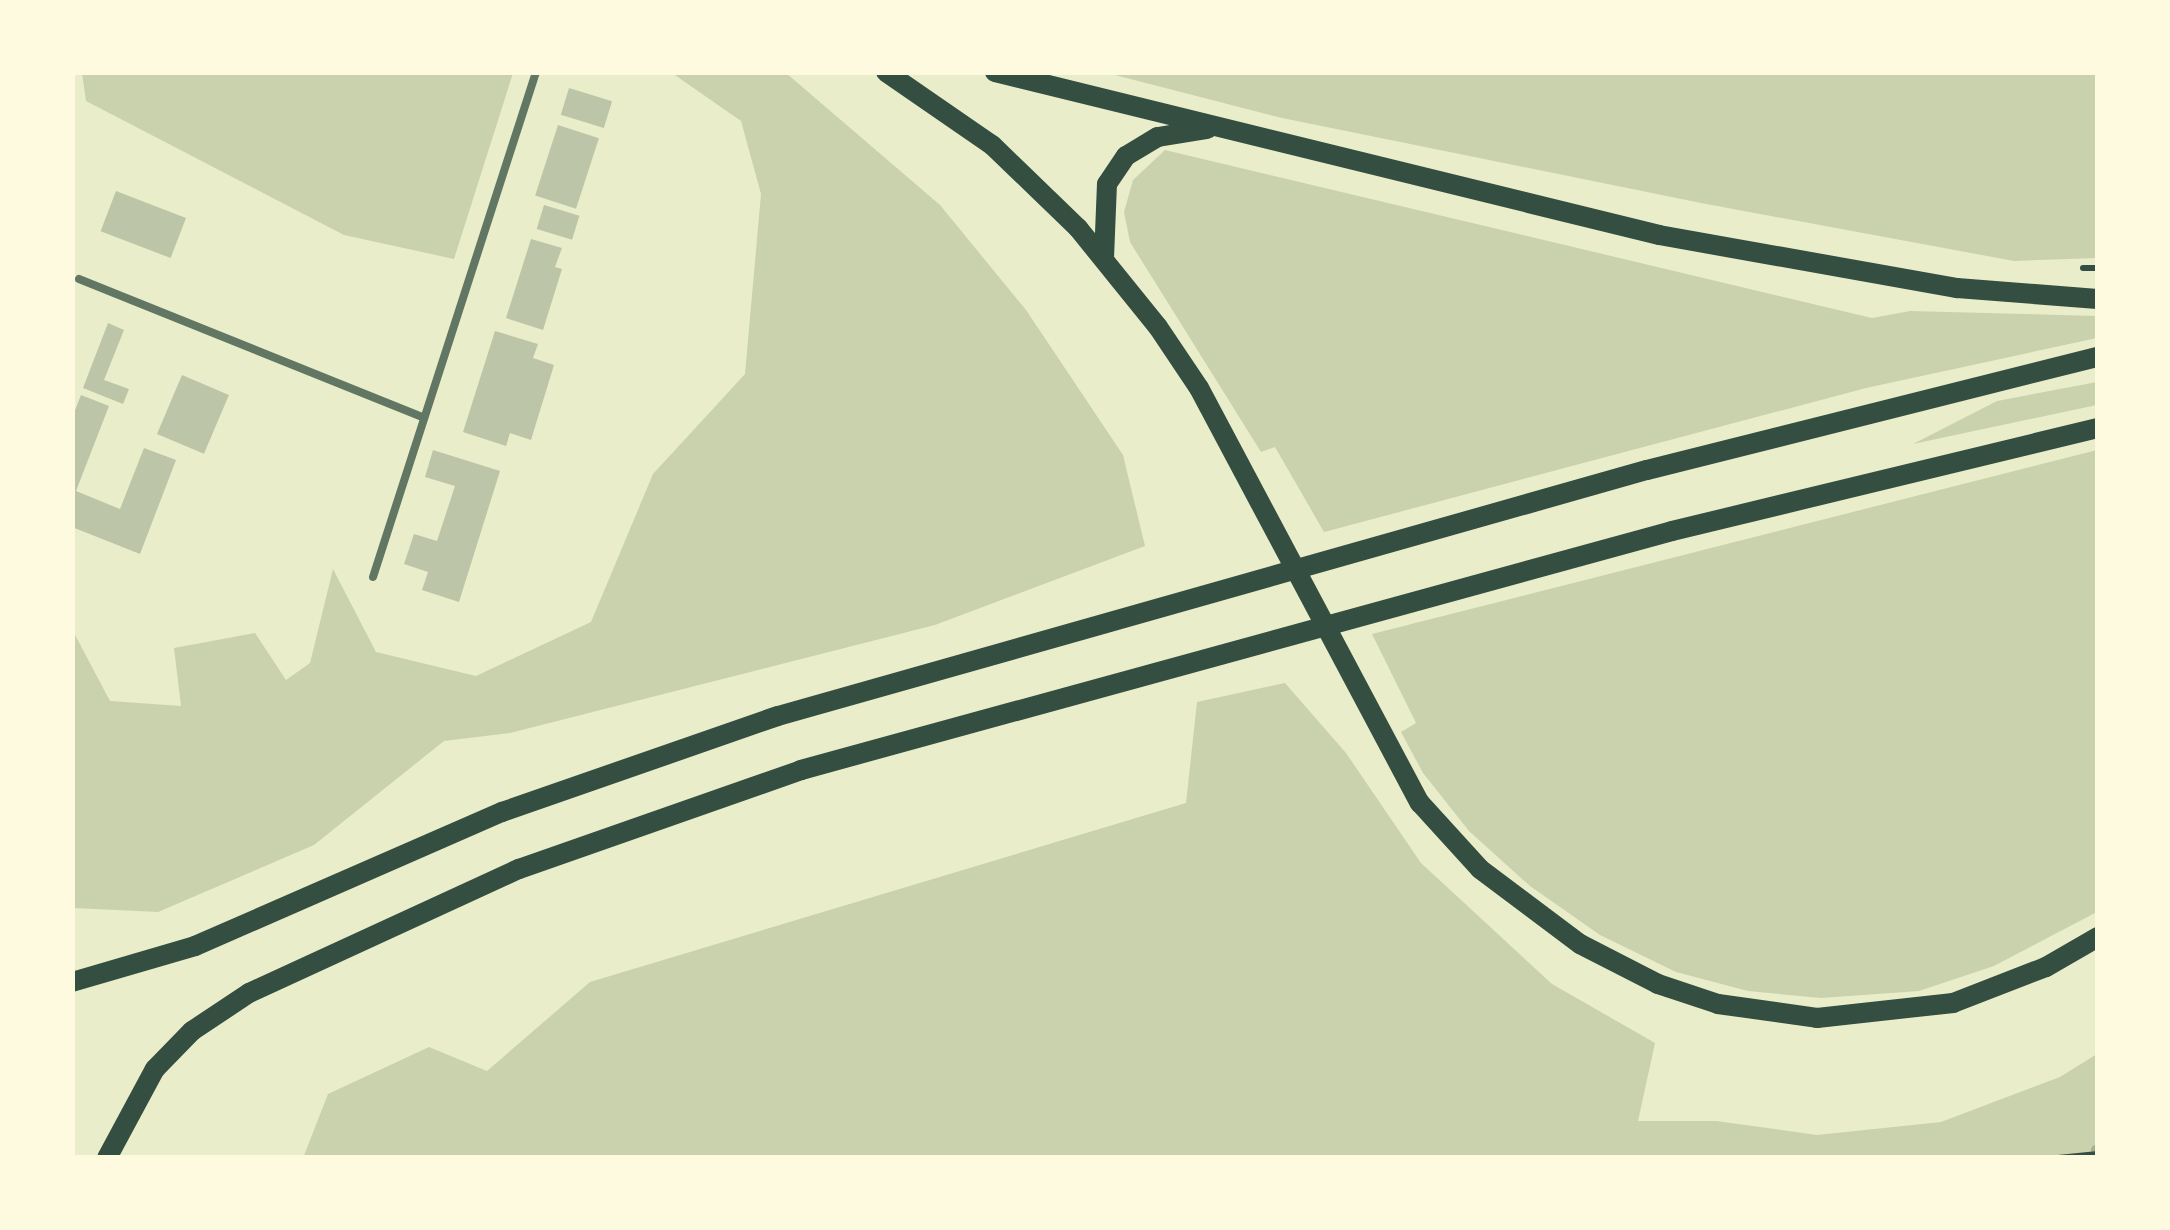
<!DOCTYPE html>
<html>
<head>
<meta charset="utf-8">
<style>
  body { margin:0 }
  #map { position:relative; width:2170px; height:1230px; overflow:hidden; background:#e9edc9; font-family:"Work Sans",sans-serif }
  div>[style] { position:absolute }
  .green>* { inset:0; background:#cad2ad }
  .stream>* { height:10px; margin:-5px; padding:0 5px; transform-origin:5px; border-radius:5px; background:#a3b18a }
  .building>* { inset:0; background:#bcc5a7; transform-origin:0 0 }
  .path>* { height:6px; margin:-3px; padding:0 3px; transform-origin:3px; border-radius:3px; background:#344e41 }
  .service>* { height:8px; margin:-4px; padding:0 4px; transform-origin:4px; border-radius:4px; background:#617663 }
  .secondary>* { height:20px; margin:-10px; padding:0 10px; transform-origin:10px; border-radius:10px; background:#344e41 }
  span { translate:-50% -50%; white-space:nowrap; text-align:center; line-height:1.15; -webkit-text-stroke:10px #fefae0; paint-order:stroke }
  .frame { position:absolute; inset:0; border:75px solid #fefae0; pointer-events:none }
</style>
</head>
<body>
<div id="map">
  <div class="green">
    <div style="clip-path:polygon(82px 73px,82px 72px,513px 73px,454px 259px,344px 235px,86px 101px)"></div>
    <div style="clip-path:polygon(672px 73px,786px 73px,940px 205px,1026px 310px,1123px 455px,1145px 546px,935px 625px,510px 733px,444px 741px,314px 845px,158px 912px,73px 908px,73px 631px,110px 701px,181px 706px,174px 648px,255px 633px,286px 680px,310px 663px,333px 569px,376px 652px,476px 676px,591px 622px,653px 474px,745px 374px,761px 194px,741px 121px)"></div>
    <div style="clip-path:polygon(1107px 73px,2097px 73px,2097px 258px,2014px 261px,1701px 203px,1282px 118px)"></div>
    <div style="clip-path:polygon(1165px 150px,1872px 318px,1910px 311px,2097px 316px,2097px 338px,1866px 388px,1324px 532px,1275px 447px,1261px 452px,1130px 242px,1124px 212px,1133px 180px)"></div>
    <div style="clip-path:polygon(2097px 382px,2097px 405px,1913px 444px,1997px 401px)"></div>
    <div style="clip-path:polygon(2097px 450px,2097px 912px,1994px 966px,1919px 991px,1821px 998px,1748px 991px,1676px 972px,1600px 935px,1530px 886px,1469px 831px,1423px 773px,1401px 732px,1416px 723px,1372px 634px)"></div>
    <div style="clip-path:polygon(1285px 683px,1346px 753px,1421px 863px,1552px 984px,1655px 1043px,1638px 1121px,1716px 1121px,1817px 1135px,1941px 1122px,2060px 1077px,2097px 1054px,2097px 1157px,303px 1158px,328px 1094px,429px 1047px,487px 1071px,590px 982px,1186px 803px,1197px 702px)"></div>
  </div>
  <div class="stream">
    <div style="left:2096px;top:1150px;width:2px;rotate:-27deg"></div>
  </div>
  <div class="building">
    <div style="left:569px;top:88px;width:45px;height:28px;rotate:17deg"></div>
    <div style="left:558px;top:125px;width:43px;height:74px;rotate:18deg"></div>
    <div style="left:116px;top:191px;width:75px;height:43px;rotate:21deg"></div>
    <div style="left:544px;top:205px;width:37px;height:25px;rotate:17deg"></div>
    <div style="clip-path:polygon(531px 239px,562px 248px,555px 267px,562px 269px,543px 330px,506px 318px)"></div>
    <div style="clip-path:polygon(108px 323px,124px 330px,104px 380px,129px 389px,123px 404px,83px 388px)"></div>
    <div style="clip-path:polygon(495px 331px,538px 344px,533px 358px,554px 365px,531px 440px,510px 433px,506px 446px,463px 432px)"></div>
    <div style="left:182px;top:375px;width:51px;height:64px;rotate:23deg"></div>
    <div style="clip-path:polygon(81px 395px,109px 406px,76px 491px,120px 509px,144px 448px,176px 460px,140px 554px,72px 527px,72px 418px)"></div>
    <div style="clip-path:polygon(433px 450px,500px 471px,459px 602px,422px 590px,428px 572px,404px 564px,414px 534px,437px 541px,455px 486px,425px 477px)"></div>
  </div>
  <div class="path">
    <div style="left:2083px;top:268px;width:15px"></div>
    <div style="left:2058px;top:1158px;width:40px;rotate:-5.7deg"></div>
  </div>
  <div class="service">
    <div style="left:79px;top:279px;width:372px;rotate:21.9deg"></div>
    <div style="left:373px;top:577px;width:531px;rotate:-72.11deg"></div>
  </div>
  <div class="secondary">
    <div style="left:886px;top:72px;width:129px;rotate:34.6deg"></div>
    <div style="left:992px;top:145px;width:120px;rotate:44deg"></div>
    <div style="left:1078px;top:228px;width:127px;rotate:51.1deg"></div>
    <div style="left:1158px;top:327px;width:73px;rotate:56.1deg"></div>
    <div style="left:1199px;top:388px;width:470px;rotate:62deg"></div>
    <div style="left:1420px;top:803px;width:89px;rotate:47.7deg"></div>
    <div style="left:1480px;top:869px;width:125px;rotate:36.9deg"></div>
    <div style="left:1580px;top:944px;width:88px;rotate:27.1deg"></div>
    <div style="left:1658px;top:984px;width:63px;rotate:18.4deg"></div>
    <div style="left:1718px;top:1004px;width:100px;rotate:8deg"></div>
    <div style="left:1817px;top:1018px;width:137px;rotate:-6.3deg"></div>
    <div style="left:1953px;top:1003px;width:100px;rotate:-21.2deg"></div>
    <div style="left:2046px;top:967px;width:60px;rotate:-30deg"></div>
    <div style="left:995px;top:72px;width:684px;rotate:13.79deg"></div>
    <div style="left:1659px;top:235px;width:303px;rotate:10.1deg"></div>
    <div style="left:1957px;top:288px;width:141px;rotate:4.5deg"></div>
    <div style="left:1104px;top:258px;width:74px;rotate:-87.7deg"></div>
    <div style="left:1107px;top:184px;width:34px;rotate:-56deg"></div>
    <div style="left:1126px;top:156px;width:37px;rotate:-31deg"></div>
    <div style="left:1158px;top:137px;width:50px;rotate:-9.3deg"></div>
    <div style="left:72px;top:982px;width:128px;rotate:-16.3deg"></div>
    <div style="left:195px;top:946px;width:335px;rotate:-23.6deg"></div>
    <div style="left:502px;top:812px;width:292px;rotate:-19.2deg"></div>
    <div style="left:778px;top:716px;width:903px;rotate:-15.81deg"></div>
    <div style="left:1647px;top:470px;width:465px;rotate:-14.1deg"></div>
    <div style="left:107px;top:1158px;width:101px;rotate:-61.7deg"></div>
    <div style="left:155px;top:1069px;width:53px;rotate:-45.8deg"></div>
    <div style="left:192px;top:1031px;width:69px;rotate:-33.7deg"></div>
    <div style="left:249px;top:993px;width:297px;rotate:-24.7deg"></div>
    <div style="left:519px;top:869px;width:299px;rotate:-19.3deg"></div>
    <div style="left:801px;top:770px;width:903px;rotate:-15.34deg"></div>
    <div style="left:1672px;top:531px;width:438px;rotate:-13.6deg"></div>
  </div>
  <div class="frame"></div>
</div>
</body>
</html>
